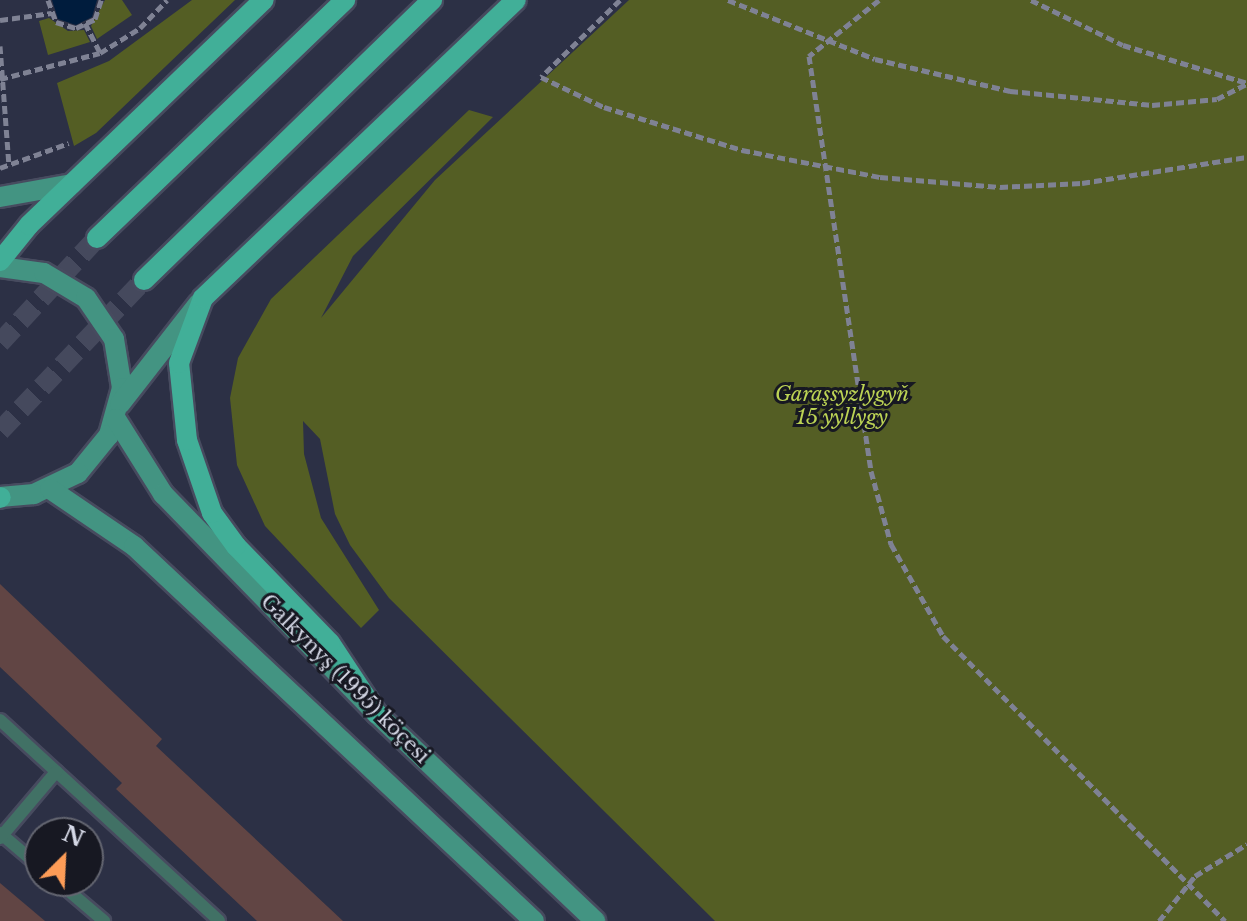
<!DOCTYPE html>
<html>
<head>
<meta charset="utf-8">
<style>
  body { margin:0 }
  #map { position:relative; width:1247px; height:921px; overflow:hidden; background:#2c3045; font-family:"Libre Baskerville",serif }
  div>[style] { position:absolute }
  .green>* { inset:0; background:#545e24 }
  .water>* { inset:0; background:#001c3d }
  .building>* { inset:0; background:#614544 }
  .primary-tunnel>* { height:20px; margin-top:-10px; transform-origin:0; background:repeating-linear-gradient(90deg,#45495d 0 20px,transparent 0 30px) }
  .path>* { height:5px; margin-top:-2.5px; transform-origin:0; background:repeating-linear-gradient(90deg,#7f8294 0 8px,transparent 0 12px) }
  .roads { filter:drop-shadow(2px 0 #474b5f) drop-shadow(-2px 0 #474b5f) drop-shadow(0 2px #474b5f) drop-shadow(0 -2px #474b5f) }
  .service>* { height:12px; margin:-6px; padding:0 6px; transform-origin:6px; border-radius:6px; background:#417165 }
  .secondary>* { height:20px; margin:-10px; padding:0 10px; transform-origin:10px; border-radius:10px; background:#439482 }
  .primary>* { height:20px; margin:-10px; padding:0 10px; transform-origin:10px; border-radius:10px; background:#41af98 }
  span { translate:-50% -50%; white-space:nowrap; text-align:center; line-height:1.15; -webkit-text-stroke:6px #171822; paint-order:stroke }
  .park-label { font-size:20px; color:#bcd354; font-style:italic }
  .street-label { font-size:20px; color:#d5d8e6 }
  .north { position:absolute; left:24px; top:817px; width:80px; height:80px; box-sizing:border-box; background:#171822; border:2px solid #636570; border-radius:50%; rotate:24deg; font-size:22px; font-weight:700; line-height:32px; text-align:center; color:#d5d8e6 }
  .north::after { content:''; display:block; margin:auto; width:28px; height:36px; background:#fd9c57; clip-path:polygon(50% 0,100% 100%,50% 72%,0 100%) }
</style>
</head>
<body>
<div id="map">
  <div class="green">
    <div style="clip-path:polygon(105px 0,122px 0,132px 15px,97px 39px,91px 26px)"></div>
    <div style="clip-path:polygon(192px 0,235px 0,96px 133px,74px 146px,57px 83px,109px 61px)"></div>
    <div style="clip-path:polygon(629px 0,1247px 0,1247px 921px,715px 921px,389px 598px,350px 545px,335px 514px,320px 439px,303px 421px,304px 454px,321px 518px,379px 610px,361px 628px,265px 526px,237px 465px,230px 398px,238px 358px,271px 299px,469px 110px,493px 117px,353px 256px,321px 318px,435px 180px)"></div>
    <div style="clip-path:polygon(49px 18px,68px 31px,84px 30px,90px 42px,48px 55px,39px 21px)"></div>
  </div>
  <div class="water">
    <div style="clip-path:polygon(52px 0,97px 0,92px 17px,76px 25px,58px 19px)"></div>
  </div>
  <div class="building">
    <div style="clip-path:polygon(0 584px,162px 739px,156px 746px,343px 921px,257px 921px,116px 789px,122px 783px,0 667px)"></div>
    <div style="clip-path:polygon(0 883px,45px 921px,0 921px)"></div>
  </div>
  <div class="primary-tunnel">
    <div style="left:0;top:343px;width:143px;rotate:-47.3deg"></div>
    <div style="left:0;top:431px;width:209px;rotate:-46.4deg"></div>
  </div>
  <div class="path">
    <div style="left:48px;top:0;width:23px;rotate:70deg"></div>
    <div style="left:56px;top:22px;width:21px;rotate:17deg"></div>
    <div style="left:76px;top:28px;width:21px;rotate:-25deg"></div>
    <div style="left:95px;top:19px;width:20px;rotate:-72deg"></div>
    <div style="left:620px;top:0;width:110px;rotate:135.7deg"></div>
    <div style="left:541px;top:77px;width:70px;rotate:25.5deg"></div>
    <div style="left:604px;top:107px;width:145px;rotate:17.3deg"></div>
    <div style="left:742px;top:150px;width:141px;rotate:11.1deg"></div>
    <div style="left:880px;top:177px;width:120px;rotate:4.8deg"></div>
    <div style="left:1000px;top:187px;width:82px;rotate:-2.8deg"></div>
    <div style="left:1082px;top:183px;width:167px;rotate:-9deg"></div>
    <div style="left:728px;top:0;width:158px;rotate:21.9deg"></div>
    <div style="left:875px;top:59px;width:139px;rotate:13.3deg"></div>
    <div style="left:1010px;top:91px;width:143px;rotate:5.6deg"></div>
    <div style="left:1152px;top:105px;width:65px;rotate:-5.3deg"></div>
    <div style="left:1217px;top:99px;width:34px;rotate:-27deg"></div>
    <div style="left:879px;top:0;width:90px;rotate:141.3deg"></div>
    <div style="left:809px;top:56px;width:420px;rotate:81.5deg"></div>
    <div style="left:871px;top:471px;width:76px;rotate:74.7deg"></div>
    <div style="left:891px;top:544px;width:106px;rotate:60.5deg"></div>
    <div style="left:943px;top:636px;width:401px;rotate:45.3deg"></div>
    <div style="left:1031px;top:0;width:102px;rotate:26.1deg"></div>
    <div style="left:1123px;top:45px;width:130px;rotate:17deg"></div>
    <div style="left:0;top:20px;width:52px;rotate:-7.7deg"></div>
    <div style="left:85px;top:23px;width:34px;rotate:63deg"></div>
    <div style="left:0;top:46px;width:120px;rotate:85.7deg"></div>
    <div style="left:0;top:79px;width:103px;rotate:-14.6deg"></div>
    <div style="left:100px;top:53px;width:47px;rotate:-32deg"></div>
    <div style="left:140px;top:28px;width:39px;rotate:-46deg"></div>
    <div style="left:0;top:168px;width:73px;rotate:-19.9deg"></div>
    <div style="left:1159px;top:921px;width:58px;rotate:-51.3deg"></div>
    <div style="left:1195px;top:876px;width:61px;rotate:-31.6deg"></div>
  </div>
  <div class="roads">
    <div class="service">
      <div style="left:0;top:720px;width:297px;rotate:42.5deg"></div>
      <div style="left:0;top:833px;width:52px;rotate:40.4deg"></div>
      <div style="left:0;top:838px;width:87px;rotate:-49.7deg"></div>
      <div style="left:57px;top:881px;width:62px;rotate:40.4deg"></div>
    </div>
    <div class="secondary">
      <div style="left:0;top:197px;width:73px;rotate:-10.2deg"></div>
      <div style="left:0;top:267px;width:44px;rotate:7.8deg"></div>
      <div style="left:44px;top:273px;width:49px;rotate:30.8deg"></div>
      <div style="left:86px;top:298px;width:50px;rotate:55.7deg"></div>
      <div style="left:114px;top:339px;width:50px;rotate:80.7deg"></div>
      <div style="left:122px;top:388px;width:49px;rotate:105.5deg"></div>
      <div style="left:109px;top:435px;width:49px;rotate:129.2deg"></div>
      <div style="left:78px;top:473px;width:49px;rotate:154.5deg"></div>
      <div style="left:34px;top:494px;width:34px;rotate:175deg"></div>
      <div style="left:120px;top:404px;width:128px;rotate:-52deg"></div>
      <div style="left:116px;top:419px;width:89px;rotate:57.9deg"></div>
      <div style="left:163px;top:494px;width:307px;rotate:45.8deg"></div>
      <div style="left:377px;top:714px;width:301px;rotate:43.5deg"></div>
      <div style="left:50px;top:489px;width:102px;rotate:34.2deg"></div>
      <div style="left:134px;top:546px;width:548px;rotate:43.15deg"></div>
    </div>
    <div class="primary">
      <div style="left:97px;top:238px;width:344px;rotate:-43.8deg"></div>
      <div style="left:0;top:261px;width:46px;rotate:-51.1deg"></div>
      <div style="left:29px;top:225px;width:325px;rotate:-43.8deg"></div>
      <div style="left:144px;top:280px;width:402px;rotate:-44.2deg"></div>
      <div style="left:0;top:498px;width:1px;rotate:-45deg"></div>
      <div style="left:377px;top:714px;width:85px;rotate:-123.5deg"></div>
      <div style="left:330px;top:643px;width:135px;rotate:-134.1deg"></div>
      <div style="left:236px;top:546px;width:41px;rotate:-126deg"></div>
      <div style="left:212px;top:513px;width:77px;rotate:-108.9deg"></div>
      <div style="left:187px;top:440px;width:77px;rotate:-95.9deg"></div>
      <div style="left:179px;top:363px;width:69px;rotate:-69.7deg"></div>
      <div style="left:203px;top:298px;width:432px;rotate:-43.6deg"></div>
    </div>
  </div>
  <div class="park-label">
    <span style="left:842px;top:406px">Garaşsyzlygyň<br>15 ýyllygy</span>
  </div>
  <div class="street-label">
    <span style="left:345px;top:679px;rotate:45deg">Galkynyş (1995) köçesi</span>
  </div>
  <div class="north">N</div>
</div>
</body>
</html>
